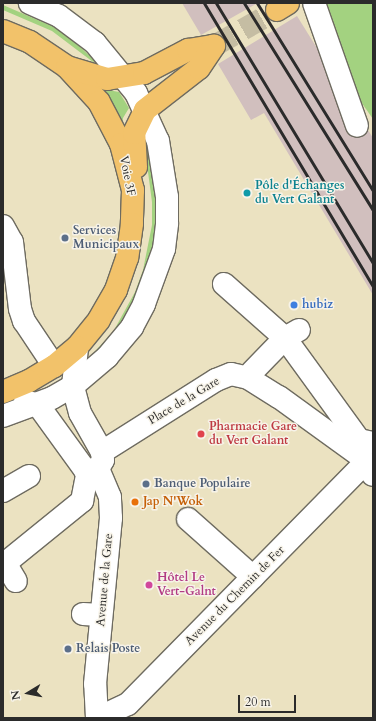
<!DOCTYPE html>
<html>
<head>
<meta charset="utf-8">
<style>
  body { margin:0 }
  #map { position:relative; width:376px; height:721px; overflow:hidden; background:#ebe2c1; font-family:Cardo,serif }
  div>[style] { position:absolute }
  .industrial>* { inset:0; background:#d1bfbe }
  .green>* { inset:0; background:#a3d280 }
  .major-tunnel>* { height:22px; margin-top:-11px; transform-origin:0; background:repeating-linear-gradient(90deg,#c5bda3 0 22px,transparent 0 33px) }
  .roads { filter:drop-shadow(1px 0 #6e6b60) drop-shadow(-1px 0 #6e6b60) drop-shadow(0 1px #6e6b60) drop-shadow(0 -1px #6e6b60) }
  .minor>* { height:22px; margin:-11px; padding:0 11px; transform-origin:11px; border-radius:11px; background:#fff }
  .major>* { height:22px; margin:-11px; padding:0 11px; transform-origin:11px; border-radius:11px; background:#f2c26a }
  .rail>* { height:3px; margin:-1.5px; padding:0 1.5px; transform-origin:1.5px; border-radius:1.5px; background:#2b2b2b }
  .dots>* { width:11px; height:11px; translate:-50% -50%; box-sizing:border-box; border:2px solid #f7f3e8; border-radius:50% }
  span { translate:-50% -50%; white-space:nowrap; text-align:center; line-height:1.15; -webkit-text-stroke:3px #f7f3e8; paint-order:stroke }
  .street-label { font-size:12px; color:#2b2b2b }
  .culture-label { font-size:12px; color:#0d838f; font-weight:700 }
  .left { translate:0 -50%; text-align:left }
  .service-label { font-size:12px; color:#4e5e75; font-weight:700 }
  .shop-label { font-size:12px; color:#366cbe; font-weight:700 }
  .health-label { font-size:12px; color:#be3a42; font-weight:700 }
  .food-label { font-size:12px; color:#c56008; font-weight:700 }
  .hotel-label { font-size:12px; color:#b23c85; font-weight:700 }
  .frame { position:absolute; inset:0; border:4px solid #2b2b2b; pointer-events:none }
  .north { position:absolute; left:8px; top:673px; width:40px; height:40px; -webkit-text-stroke:3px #f7f3e8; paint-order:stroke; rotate:260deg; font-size:11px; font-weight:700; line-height:16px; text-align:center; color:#2b2b2b }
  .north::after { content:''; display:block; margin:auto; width:14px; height:18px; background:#2b2b2b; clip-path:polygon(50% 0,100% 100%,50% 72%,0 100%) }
  .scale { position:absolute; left:238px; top:695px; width:58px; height:18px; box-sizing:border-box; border:2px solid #2b2b2b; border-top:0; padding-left:5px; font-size:12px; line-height:14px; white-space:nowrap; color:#2b2b2b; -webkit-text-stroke:3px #f7f3e8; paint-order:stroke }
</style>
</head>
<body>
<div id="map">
  <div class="industrial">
    <div style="clip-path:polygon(182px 3px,258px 3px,201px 35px)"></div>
    <div style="clip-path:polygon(297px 16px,373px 138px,373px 295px,264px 113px,251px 120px,218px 64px)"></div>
  </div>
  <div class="green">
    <div style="clip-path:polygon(326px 3px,373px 3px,373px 119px,354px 92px,326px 14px)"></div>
    <div style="clip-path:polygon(3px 5px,54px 27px,74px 41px,95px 61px,93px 62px,52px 31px,3px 10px)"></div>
    <div style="clip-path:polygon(97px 88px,119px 92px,129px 108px,123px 118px,122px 128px)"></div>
    <div style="clip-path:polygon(144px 142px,148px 145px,158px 203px,154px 249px,139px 294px,116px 335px,84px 363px,113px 332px,135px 292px,143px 270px,152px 225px,152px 202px)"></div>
  </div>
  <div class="major-tunnel">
    <div style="left:214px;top:46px;width:73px;rotate:-29.7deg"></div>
  </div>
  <div class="roads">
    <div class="minor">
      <div style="left:314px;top:3px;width:130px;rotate:70.7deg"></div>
      <div style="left:3px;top:226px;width:18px;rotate:61deg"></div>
      <div style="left:12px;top:242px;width:67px;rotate:83.2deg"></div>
      <div style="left:20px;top:309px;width:13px;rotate:72deg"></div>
      <div style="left:24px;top:321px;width:54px;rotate:56.3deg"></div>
      <div style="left:224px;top:284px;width:81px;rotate:41.5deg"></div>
      <div style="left:285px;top:338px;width:126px;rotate:54deg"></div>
      <div style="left:359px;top:440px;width:14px;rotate:12deg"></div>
      <div style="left:252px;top:372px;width:47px;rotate:-45.9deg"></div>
      <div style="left:285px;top:338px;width:16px;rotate:-30deg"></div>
      <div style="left:25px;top:401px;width:14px;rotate:17deg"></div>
      <div style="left:38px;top:405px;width:80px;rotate:54.1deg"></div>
      <div style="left:85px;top:470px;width:13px;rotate:-4deg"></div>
      <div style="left:98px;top:469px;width:10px;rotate:-61deg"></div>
      <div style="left:103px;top:460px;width:8px;rotate:-97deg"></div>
      <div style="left:102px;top:452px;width:45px;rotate:-119.4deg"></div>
      <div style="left:80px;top:413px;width:28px;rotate:-105deg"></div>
      <div style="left:73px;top:386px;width:39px;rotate:-84deg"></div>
      <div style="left:3px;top:416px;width:52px;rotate:-20.2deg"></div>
      <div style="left:52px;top:398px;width:24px;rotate:-30deg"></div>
      <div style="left:73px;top:386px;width:45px;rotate:-40.5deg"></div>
      <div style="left:107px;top:357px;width:39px;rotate:-50deg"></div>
      <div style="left:132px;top:327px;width:26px;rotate:-62deg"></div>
      <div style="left:144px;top:304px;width:59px;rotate:-70deg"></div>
      <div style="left:164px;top:249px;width:26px;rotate:-83deg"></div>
      <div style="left:167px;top:223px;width:26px;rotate:-90deg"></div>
      <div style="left:167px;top:197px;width:57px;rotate:-99.1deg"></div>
      <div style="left:158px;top:141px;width:53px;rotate:-114.6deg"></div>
      <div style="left:136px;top:93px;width:65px;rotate:-129.4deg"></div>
      <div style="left:95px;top:43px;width:45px;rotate:-143.1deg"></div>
      <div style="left:59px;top:16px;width:32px;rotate:-156deg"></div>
      <div style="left:102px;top:452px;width:135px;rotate:-32.3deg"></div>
      <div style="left:216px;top:380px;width:16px;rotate:-22deg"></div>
      <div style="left:231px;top:374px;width:17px;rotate:13deg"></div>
      <div style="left:248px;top:378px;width:36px;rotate:32deg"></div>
      <div style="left:279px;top:397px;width:99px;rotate:35.9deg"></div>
      <div style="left:359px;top:455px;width:24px;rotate:55deg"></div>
      <div style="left:3px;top:491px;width:30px;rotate:-30deg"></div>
      <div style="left:188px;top:519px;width:87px;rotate:41.7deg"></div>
      <div style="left:5px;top:563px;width:21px;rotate:59deg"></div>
      <div style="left:3px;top:565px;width:102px;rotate:-39deg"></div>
      <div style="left:82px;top:501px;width:31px;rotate:-79deg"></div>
      <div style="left:83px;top:614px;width:18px;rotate:3deg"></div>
      <div style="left:97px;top:718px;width:34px;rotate:-93deg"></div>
      <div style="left:95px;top:684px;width:167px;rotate:-84.5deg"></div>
      <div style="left:111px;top:518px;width:21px;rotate:-93deg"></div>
      <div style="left:110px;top:497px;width:30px;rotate:-113deg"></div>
      <div style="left:98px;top:718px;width:33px;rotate:-25deg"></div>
      <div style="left:128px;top:704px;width:338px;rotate:-45.5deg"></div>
    </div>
    <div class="major">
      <div style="left:277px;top:10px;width:13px;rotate:-32deg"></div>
      <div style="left:3px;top:31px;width:29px;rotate:22deg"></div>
      <div style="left:30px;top:42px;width:45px;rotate:34deg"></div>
      <div style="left:67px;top:67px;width:47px;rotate:47.6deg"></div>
      <div style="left:99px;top:102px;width:47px;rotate:62.4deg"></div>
      <div style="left:121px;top:144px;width:48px;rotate:75.4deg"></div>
      <div style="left:133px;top:190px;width:34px;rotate:92deg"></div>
      <div style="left:132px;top:224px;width:34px;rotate:98deg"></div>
      <div style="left:127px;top:258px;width:34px;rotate:109deg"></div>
      <div style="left:116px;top:290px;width:34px;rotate:120deg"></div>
      <div style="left:99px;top:320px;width:35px;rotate:129deg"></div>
      <div style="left:77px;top:347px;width:30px;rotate:140deg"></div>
      <div style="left:54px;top:366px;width:29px;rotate:149deg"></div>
      <div style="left:29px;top:381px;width:28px;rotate:157deg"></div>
      <div style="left:67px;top:67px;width:42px;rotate:16.7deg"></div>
      <div style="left:107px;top:79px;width:37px;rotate:-9deg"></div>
      <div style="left:144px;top:73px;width:50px;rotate:-27.6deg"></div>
      <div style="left:188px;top:50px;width:26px;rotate:-9deg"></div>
      <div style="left:136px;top:167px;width:34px;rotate:-93deg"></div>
      <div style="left:134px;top:133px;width:25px;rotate:-64deg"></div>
      <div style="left:145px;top:110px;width:68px;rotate:-37.9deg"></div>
      <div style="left:199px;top:68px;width:27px;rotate:-56deg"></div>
    </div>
  </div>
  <div class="rail">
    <div style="left:204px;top:3px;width:330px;rotate:59.2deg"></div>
    <div style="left:216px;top:3px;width:304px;rotate:58.9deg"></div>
    <div style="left:244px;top:3px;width:244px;rotate:58.1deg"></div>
    <div style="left:257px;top:3px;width:221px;rotate:58.3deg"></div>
  </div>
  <div class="dots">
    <div style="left:247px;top:193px;background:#0f9aa8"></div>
    <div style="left:65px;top:238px;background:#5c6f8a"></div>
    <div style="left:294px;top:305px;background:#3f7fe0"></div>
    <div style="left:201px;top:434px;background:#e0444e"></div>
    <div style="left:146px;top:484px;background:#5c6f8a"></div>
    <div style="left:135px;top:502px;background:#e8710a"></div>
    <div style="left:149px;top:585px;background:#d1479c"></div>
    <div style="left:68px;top:649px;background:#5c6f8a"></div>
  </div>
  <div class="street-label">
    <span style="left:127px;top:176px;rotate:79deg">Voie 3F</span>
    <span style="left:184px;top:401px;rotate:-31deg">Place de la Gare</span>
    <span style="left:105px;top:580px;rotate:-85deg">Avenue de la Gare</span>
    <span style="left:235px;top:596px;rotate:-45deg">Avenue du Chemin de Fer</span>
  </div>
  <div class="culture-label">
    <span class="left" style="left:255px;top:193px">Pôle d'Échanges<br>du Vert Galant</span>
  </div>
  <div class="service-label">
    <span class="left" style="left:73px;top:238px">Services<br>Municipaux</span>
    <span class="left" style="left:154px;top:484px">Banque Populaire</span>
    <span class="left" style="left:76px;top:649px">Relais Poste</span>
  </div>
  <div class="shop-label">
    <span class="left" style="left:302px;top:305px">hubiz</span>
  </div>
  <div class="health-label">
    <span class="left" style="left:209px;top:434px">Pharmacie Gare<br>du Vert Galant</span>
  </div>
  <div class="food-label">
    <span class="left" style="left:143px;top:502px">Jap N'Wok</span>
  </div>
  <div class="hotel-label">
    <span class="left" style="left:157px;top:585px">Hôtel Le<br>Vert-Galnt</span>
  </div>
  <div class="frame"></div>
  <div class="north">N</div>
  <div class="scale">20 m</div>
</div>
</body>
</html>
